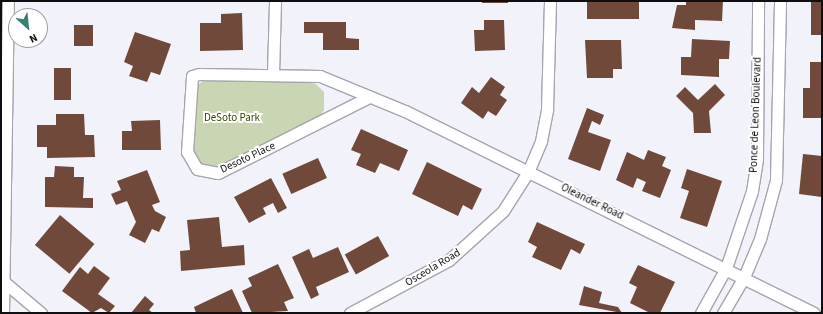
<!DOCTYPE html>
<html>
<head>
<meta charset="utf-8">
<style>
  body { margin:0 }
  #map { position:relative; width:823px; height:314px; overflow:hidden; background:#f2f2fa; font-family:"Source Sans 3",sans-serif }
  div>[style] { position:absolute }
  .green>* { inset:0; background:#cad5b4 }
  .building>* { inset:0; background:#71493a; transform-origin:0 0 }
  .roads { filter:drop-shadow(1px 0 #a6a5ad) drop-shadow(-1px 0 #a6a5ad) drop-shadow(0 1px #a6a5ad) drop-shadow(0 -1px #a6a5ad) }
  .minor>* { height:11px; margin:-5.5px; padding:0 5.5px; transform-origin:5.5px; border-radius:5.5px; background:#fff }
  span { translate:-50% -50%; white-space:nowrap; text-align:center; line-height:1.15; -webkit-text-stroke:4px #fff; paint-order:stroke }
  .street-label { font-size:11px; color:#0f0f11 }
  .park-label { font-size:11px; color:#394801 }
  .frame { position:absolute; inset:0; border:2px solid #0f0f11; pointer-events:none }
  .north { position:absolute; left:8px; top:8px; width:40px; height:40px; box-sizing:border-box; background:#fff; border:1px solid #9f9fa0; border-radius:50%; rotate:153deg; font-size:11px; font-weight:700; line-height:16px; text-align:center; color:#0f0f11 }
  .north::after { content:''; display:block; margin:auto; width:14px; height:18px; background:#387e73; clip-path:polygon(50% 0,100% 100%,50% 72%,0 100%) }
</style>
</head>
<body>
<div id="map">
  <div class="green">
    <div style="clip-path:polygon(204px 80px,305px 80px,316px 84px,324px 92px,324px 110px,320px 117px,217px 168px,198px 164px,192px 150px,194px 88px)"></div>
  </div>
  <div class="building">
    <div style="left:482px;top:1px;width:26px;height:2px"></div>
    <div style="left:587px;top:1px;width:52px;height:18px"></div>
    <div style="clip-path:polygon(686px 1px,723px 1px,722px 21px,695px 20px,695px 30px,672px 28px,677px 5px,686px 5px)"></div>
    <div style="left:811px;top:1px;width:11px;height:34px"></div>
    <div style="clip-path:polygon(242px 13px,243px 50px,200px 51px,200px 23px,221px 23px,221px 14px)"></div>
    <div style="clip-path:polygon(484px 20px,504px 20px,505px 50px,475px 51px,474px 30px,484px 30px)"></div>
    <div style="clip-path:polygon(304px 22px,346px 22px,346px 38px,359px 39px,359px 50px,323px 50px,323px 33px,304px 33px)"></div>
    <div style="left:74px;top:25px;width:19px;height:21px"></div>
    <div style="clip-path:polygon(135px 32px,171px 44px,160px 75px,151px 72px,147px 82px,129px 76px,133px 66px,124px 62px)"></div>
    <div style="clip-path:polygon(692px 39px,730px 41px,729px 59px,719px 59px,719px 77px,681px 75px,681px 57px,691px 57px)"></div>
    <div style="clip-path:polygon(585px 40px,621px 40px,622px 69px,613px 69px,613px 78px,587px 78px)"></div>
    <div style="clip-path:polygon(810px 62px,822px 62px,822px 118px,803px 118px,803px 88px,810px 88px)"></div>
    <div style="left:54px;top:68px;width:17px;height:32px"></div>
    <div style="clip-path:polygon(491px 77px,505px 87px,500px 95px,507px 100px,496px 116px,488px 111px,483px 119px,461px 103px,472px 87px,479px 93px)"></div>
    <div style="clip-path:polygon(715px 84px,725px 95px,709px 111px,711px 133px,694px 133px,693px 113px,676px 96px,685px 87px,698px 100px)"></div>
    <div style="clip-path:polygon(587px 108px,604px 115px,600px 125px,592px 121px,588px 132px,611px 140px,600px 171px,568px 159px)"></div>
    <div style="clip-path:polygon(56px 114px,84px 114px,85px 135px,94px 135px,95px 157px,47px 158px,47px 147px,37px 147px,37px 125px,56px 125px)"></div>
    <div style="clip-path:polygon(160px 120px,161px 150px,122px 150px,122px 131px,132px 131px,131px 121px)"></div>
    <div style="clip-path:polygon(361px 129px,408px 150px,399px 171px,380px 163px,375px 173px,356px 165px,361px 154px,351px 150px)"></div>
    <div style="clip-path:polygon(648px 150px,666px 157px,662px 166px,671px 170px,660px 198px,642px 191px,646px 182px,637px 178px,633px 188px,616px 180px,627px 152px,644px 160px)"></div>
    <div style="clip-path:polygon(803px 154px,822px 156px,822px 197px,799px 194px)"></div>
    <div style="left:318px;top:158px;width:22px;height:39px;rotate:66deg"></div>
    <div style="clip-path:polygon(427px 162px,482px 189px,472px 210px,463px 205px,458px 216px,412px 194px)"></div>
    <div style="clip-path:polygon(55px 166px,74px 167px,74px 177px,84px 177px,83px 198px,93px 198px,93px 208px,45px 207px,45px 177px,54px 177px)"></div>
    <div style="clip-path:polygon(687px 169px,722px 181px,707px 227px,680px 218px,689px 191px,681px 188px)"></div>
    <div style="clip-path:polygon(147px 170px,160px 202px,152px 205px,155px 211px,166px 217px,159px 232px,152px 229px,145px 243px,129px 235px,136px 222px,127px 201px,116px 205px,111px 194px,121px 190px,117px 181px)"></div>
    <div style="clip-path:polygon(271px 178px,287px 208px,278px 213px,273px 203px,263px 208px,266px 214px,249px 223px,234px 197px)"></div>
    <div style="left:60px;top:215px;width:45px;height:39px;rotate:40deg"></div>
    <div style="clip-path:polygon(219px 217px,222px 247px,244px 245px,245px 265px,181px 271px,180px 251px,190px 250px,187px 220px)"></div>
    <div style="clip-path:polygon(537px 222px,585px 244px,580px 254px,571px 249px,561px 270px,532px 257px,537px 247px,528px 242px)"></div>
    <div style="left:378px;top:236px;width:23px;height:38px;rotate:61deg"></div>
    <div style="clip-path:polygon(338px 247px,349px 272px,316px 287px,319px 295px,311px 299px,292px 257px,309px 249px,313px 258px)"></div>
    <div style="clip-path:polygon(278px 264px,294px 298px,284px 302px,288px 311px,252px 313px,242px 291px,252px 286px,248px 278px)"></div>
    <div style="clip-path:polygon(638px 265px,675px 282px,660px 313px,650px 313px,630px 303px,637px 287px,629px 283px)"></div>
    <div style="clip-path:polygon(94px 266px,110px 278px,98px 294px,115px 306px,109px 313px,101px 308px,92px 313px,62px 291px,80px 267px,88px 274px)"></div>
    <div style="clip-path:polygon(584px 286px,602px 292px,599px 303px,618px 307px,622px 313px,579px 305px)"></div>
    <div style="clip-path:polygon(232px 289px,243px 313px,196px 313px,194px 307px)"></div>
    <div style="clip-path:polygon(145px 296px,154px 304px,149px 310px,153px 313px,131px 313px)"></div>
  </div>
  <div class="roads">
    <div class="minor">
      <div style="left:273px;top:74px;width:73px;rotate:-88.4deg"></div>
      <div style="left:367px;top:98px;width:167px;rotate:153.3deg"></div>
      <div style="left:218px;top:173px;width:21px;rotate:-169deg"></div>
      <div style="left:197px;top:169px;width:20px;rotate:-120deg"></div>
      <div style="left:187px;top:152px;width:76px;rotate:-86.2deg"></div>
      <div style="left:192px;top:76px;width:7px;rotate:-16deg"></div>
      <div style="left:199px;top:74px;width:121px;rotate:0.9deg"></div>
      <div style="left:320px;top:76px;width:92px;rotate:22.4deg"></div>
      <div style="left:405px;top:111px;width:456px;rotate:26.3deg"></div>
      <div style="left:3px;top:281px;width:50px;rotate:40.1deg"></div>
      <div style="left:3px;top:313px;width:312px;rotate:-89.1deg"></div>
      <div style="left:350px;top:313px;width:112px;rotate:-28.2deg"></div>
      <div style="left:449px;top:260px;width:73px;rotate:-42.2deg"></div>
      <div style="left:503px;top:211px;width:46px;rotate:-57.3deg"></div>
      <div style="left:528px;top:172px;width:34px;rotate:-67deg"></div>
      <div style="left:541px;top:141px;width:33px;rotate:-79deg"></div>
      <div style="left:547px;top:109px;width:108px;rotate:-88.4deg"></div>
      <div style="left:701px;top:313px;width:51px;rotate:-60.9deg"></div>
      <div style="left:726px;top:268px;width:81px;rotate:-71.3deg"></div>
      <div style="left:752px;top:191px;width:33px;rotate:-81deg"></div>
      <div style="left:757px;top:158px;width:157px;rotate:-89.6deg"></div>
      <div style="left:723px;top:313px;width:42px;rotate:-59.7deg"></div>
      <div style="left:744px;top:277px;width:41px;rotate:-67.2deg"></div>
      <div style="left:760px;top:239px;width:61px;rotate:-74.8deg"></div>
      <div style="left:776px;top:180px;width:179px;rotate:-88.7deg"></div>
    </div>
  </div>
  <div class="street-label">
    <span style="left:756px;top:115px;rotate:-88deg">Ponce de Leon Boulevard</span>
    <span style="left:248px;top:158px;rotate:-25deg">Desoto Place</span>
    <span style="left:592px;top:202px;rotate:26deg">Oleander Road</span>
    <span style="left:433px;top:268px;rotate:-31deg">Osceola Road</span>
  </div>
  <div class="park-label">
    <span style="left:232px;top:118px">DeSoto Park</span>
  </div>
  <div class="frame"></div>
  <div class="north">N</div>
</div>
</body>
</html>
